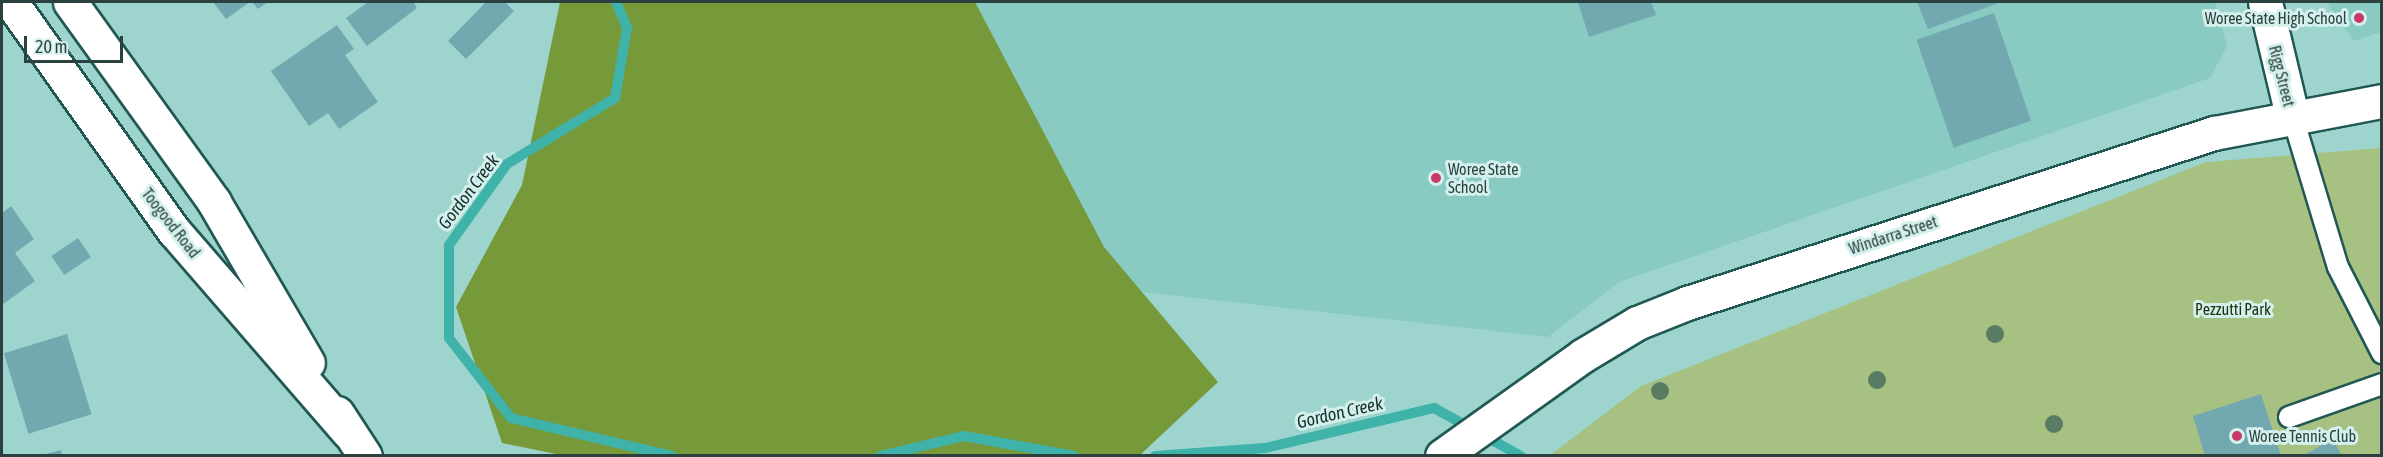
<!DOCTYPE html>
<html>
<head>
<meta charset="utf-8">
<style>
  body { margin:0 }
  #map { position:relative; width:2383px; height:457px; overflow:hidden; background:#9dd5ce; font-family:"Asap Condensed",sans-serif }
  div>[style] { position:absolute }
  .built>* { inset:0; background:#89cac3 }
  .green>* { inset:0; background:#a7c182 }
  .forest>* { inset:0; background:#76993a }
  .stream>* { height:10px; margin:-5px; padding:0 5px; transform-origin:5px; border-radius:5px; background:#3fb3a9 }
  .building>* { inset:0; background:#72a9b1; transform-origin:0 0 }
  .roads { filter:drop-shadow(2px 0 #215853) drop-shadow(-2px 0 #215853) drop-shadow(0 2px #215853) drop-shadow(0 -2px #215853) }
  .service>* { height:20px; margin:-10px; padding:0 10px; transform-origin:10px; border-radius:10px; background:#fff }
  .tertiary>* { height:33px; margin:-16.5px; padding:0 16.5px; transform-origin:16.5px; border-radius:16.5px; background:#fff }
  .trees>* { width:18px; height:18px; margin:-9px; border-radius:50%; background:#597b62 }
  .dots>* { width:16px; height:16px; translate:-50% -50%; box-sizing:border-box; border:3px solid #d4f0ec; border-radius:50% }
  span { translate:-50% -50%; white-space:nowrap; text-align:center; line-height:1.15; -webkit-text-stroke:6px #d4f0ec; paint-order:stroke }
  .poi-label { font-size:16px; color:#2a413f }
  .right { translate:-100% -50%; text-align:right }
  .left { translate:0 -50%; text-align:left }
  .street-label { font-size:16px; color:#2a413f }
  .park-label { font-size:16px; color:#223109 }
  .water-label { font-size:18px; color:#17302d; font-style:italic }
  .frame { position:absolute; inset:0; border:3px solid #2a413f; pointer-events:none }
  .scale { position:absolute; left:24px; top:36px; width:99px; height:27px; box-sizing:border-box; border:3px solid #2a413f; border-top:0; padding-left:8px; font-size:18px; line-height:21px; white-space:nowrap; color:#2a413f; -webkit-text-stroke:4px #d4f0ec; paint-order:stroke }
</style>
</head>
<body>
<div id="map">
  <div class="built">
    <div style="clip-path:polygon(828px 2px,2215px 2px,2227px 46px,2210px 78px,1619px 282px,1548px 337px,1023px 279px)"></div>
    <div style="clip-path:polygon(2326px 2px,2381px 2px,2381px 32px,2354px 41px)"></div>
  </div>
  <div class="green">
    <div style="clip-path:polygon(2381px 148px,2381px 455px,1549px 456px,1641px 386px,2206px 162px)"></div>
  </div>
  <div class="forest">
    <div style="clip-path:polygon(560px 2px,975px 2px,1104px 247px,1218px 382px,1140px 455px,566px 456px,502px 443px,456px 307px,522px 185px)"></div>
  </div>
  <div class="stream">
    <div style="left:616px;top:2px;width:28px;rotate:67deg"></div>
    <div style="left:627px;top:28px;width:71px;rotate:99.7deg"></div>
    <div style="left:615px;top:98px;width:127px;rotate:148.6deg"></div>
    <div style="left:507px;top:164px;width:100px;rotate:125.6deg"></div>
    <div style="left:449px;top:245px;width:93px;rotate:90deg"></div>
    <div style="left:449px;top:338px;width:101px;rotate:52.2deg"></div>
    <div style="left:511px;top:418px;width:165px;rotate:13.3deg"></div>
    <div style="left:880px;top:456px;width:86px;rotate:-13.4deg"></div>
    <div style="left:964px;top:436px;width:112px;rotate:10.3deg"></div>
    <div style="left:1155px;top:456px;width:110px;rotate:-4.2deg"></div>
    <div style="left:1265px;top:448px;width:174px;rotate:-13.3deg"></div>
    <div style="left:1434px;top:408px;width:99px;rotate:28.9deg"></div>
  </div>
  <div class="building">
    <div style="clip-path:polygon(213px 2px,250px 2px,226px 19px)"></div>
    <div style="clip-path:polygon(252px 2px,268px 2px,258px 9px)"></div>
    <div style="clip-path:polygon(368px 2px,413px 2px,417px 8px,367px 46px,346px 18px)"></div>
    <div style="clip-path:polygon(486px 2px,505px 2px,514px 11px,466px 59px,448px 41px)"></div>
    <div style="clip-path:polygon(1578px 2px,1651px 2px,1656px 15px,1589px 37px)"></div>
    <div style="clip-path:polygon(1917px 2px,2001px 2px,1928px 29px)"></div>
    <div style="left:1994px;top:13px;width:114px;height:82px;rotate:71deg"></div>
    <div style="clip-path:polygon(337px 25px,354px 49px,345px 55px,378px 102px,339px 129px,328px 113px,309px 126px,271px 71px)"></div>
    <div style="clip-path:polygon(11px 206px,34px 239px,15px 253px,35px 281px,2px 305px,2px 213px)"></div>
    <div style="left:78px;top:238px;width:23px;height:32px;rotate:56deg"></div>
    <div style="left:67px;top:334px;width:84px;height:66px;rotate:73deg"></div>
    <div style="clip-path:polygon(2261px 394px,2281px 456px,2205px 456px,2193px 416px)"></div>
    <div style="clip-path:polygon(2333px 439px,2342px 456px,2302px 456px)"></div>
    <div style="clip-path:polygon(61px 450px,62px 456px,43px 456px,42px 455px)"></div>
  </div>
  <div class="roads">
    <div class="service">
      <div style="left:2292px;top:115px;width:159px;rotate:73.2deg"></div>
      <div style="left:2338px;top:267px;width:97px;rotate:62.9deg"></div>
      <div style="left:2289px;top:417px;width:99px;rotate:-19.5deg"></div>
    </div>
    <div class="tertiary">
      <div style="left:11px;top:2px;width:281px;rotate:54.6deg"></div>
      <div style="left:174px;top:231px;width:266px;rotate:49.1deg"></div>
      <div style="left:70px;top:2px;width:246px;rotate:54.2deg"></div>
      <div style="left:214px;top:202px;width:186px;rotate:59.7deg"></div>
      <div style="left:2265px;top:2px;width:116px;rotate:76.6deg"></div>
      <div style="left:337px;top:413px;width:51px;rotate:56.9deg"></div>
      <div style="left:1442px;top:456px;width:172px;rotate:-35.5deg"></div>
      <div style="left:1582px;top:356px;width:64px;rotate:-31deg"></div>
      <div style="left:1637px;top:323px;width:54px;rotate:-21.8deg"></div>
      <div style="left:1687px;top:303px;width:554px;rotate:-17.88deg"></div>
      <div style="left:2214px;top:133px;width:171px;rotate:-10.8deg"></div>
    </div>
  </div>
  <div class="trees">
    <div style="left:1995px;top:334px"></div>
    <div style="left:1877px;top:380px"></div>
    <div style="left:1660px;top:391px"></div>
    <div style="left:2054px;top:424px"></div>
  </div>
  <div class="dots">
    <div style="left:2359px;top:18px;background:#c73964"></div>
    <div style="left:1436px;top:178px;background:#c73964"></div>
    <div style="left:2237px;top:436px;background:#c73964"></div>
  </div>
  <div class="poi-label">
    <span class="right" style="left:2347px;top:18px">Woree State High School</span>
    <span class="left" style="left:1448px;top:178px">Woree State<br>School</span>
    <span class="left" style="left:2249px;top:436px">Woree Tennis Club</span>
  </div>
  <div class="street-label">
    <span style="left:2282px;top:76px;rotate:76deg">Rigg Street</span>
    <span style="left:171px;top:223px;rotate:52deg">Toogood Road</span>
    <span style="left:1893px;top:235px;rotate:-18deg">Windarra Street</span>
  </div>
  <div class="park-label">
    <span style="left:2233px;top:309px">Pezzutti Park</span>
  </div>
  <div class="water-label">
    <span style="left:469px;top:192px;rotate:-53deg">Gordon Creek</span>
    <span style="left:1340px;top:413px;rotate:-13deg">Gordon Creek</span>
  </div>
  <div class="frame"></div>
  <div class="scale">20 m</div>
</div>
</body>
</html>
